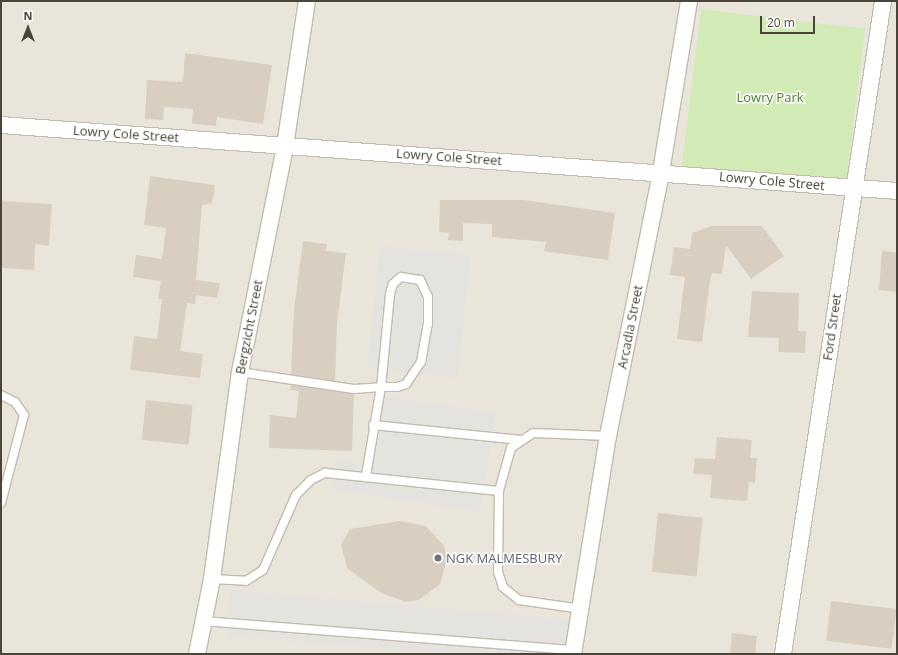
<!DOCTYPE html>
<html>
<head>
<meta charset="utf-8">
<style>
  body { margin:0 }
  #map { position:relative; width:898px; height:655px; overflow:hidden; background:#f6f3ec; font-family:"Open Sans",sans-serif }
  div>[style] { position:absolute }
  .residential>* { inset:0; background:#eae5da; transform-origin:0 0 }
  .green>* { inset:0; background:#d2eab5; transform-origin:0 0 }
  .parking>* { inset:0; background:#e5e3e0; transform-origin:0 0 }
  .building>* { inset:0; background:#d8cfc1; transform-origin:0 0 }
  .roads { filter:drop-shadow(1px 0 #c2bbae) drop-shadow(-1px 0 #c2bbae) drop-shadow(0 1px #c2bbae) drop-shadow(0 -1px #c2bbae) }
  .service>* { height:8px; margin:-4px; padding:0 4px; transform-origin:4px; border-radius:4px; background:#fff }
  .minor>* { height:16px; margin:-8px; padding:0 8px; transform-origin:8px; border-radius:8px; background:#fff }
  .dots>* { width:11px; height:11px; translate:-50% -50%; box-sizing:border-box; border:2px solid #fff; border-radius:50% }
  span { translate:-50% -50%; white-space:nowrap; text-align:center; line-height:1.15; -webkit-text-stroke:3px #fff; paint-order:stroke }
  .park-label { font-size:13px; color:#4a7f2a }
  .street-label { font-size:13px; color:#4b4439 }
  .worship-label { font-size:13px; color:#5b616d }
  .left { translate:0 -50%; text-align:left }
  .frame { position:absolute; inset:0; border:2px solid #4b4439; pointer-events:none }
  .north { position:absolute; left:8px; top:8px; width:40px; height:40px; -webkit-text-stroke:3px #fff; paint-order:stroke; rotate:0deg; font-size:11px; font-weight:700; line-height:16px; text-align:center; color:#4b4439 }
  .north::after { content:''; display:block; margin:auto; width:14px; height:18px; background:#4b4439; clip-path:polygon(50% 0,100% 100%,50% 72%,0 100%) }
  .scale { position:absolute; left:760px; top:16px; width:55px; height:18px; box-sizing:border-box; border:2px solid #4b4439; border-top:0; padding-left:5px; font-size:12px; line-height:14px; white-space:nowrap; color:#4b4439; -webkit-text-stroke:3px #fff; paint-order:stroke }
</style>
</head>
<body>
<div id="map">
  <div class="residential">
    <div style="left:1px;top:1px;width:896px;height:653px"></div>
  </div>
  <div class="green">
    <div style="left:701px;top:9px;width:165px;height:165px;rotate:7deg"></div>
  </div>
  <div class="parking">
    <div style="left:380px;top:246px;width:91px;height:123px;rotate:6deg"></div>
    <div style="clip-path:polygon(378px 395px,496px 413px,480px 512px,332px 489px,337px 460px,367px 465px)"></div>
    <div style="clip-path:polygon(230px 590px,569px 619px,565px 654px,445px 654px,226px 636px)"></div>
  </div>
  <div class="building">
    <div style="clip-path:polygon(185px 53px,272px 65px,263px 124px,217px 117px,216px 126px,192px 124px,193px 109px,164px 107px,163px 120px,145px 119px,147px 80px,183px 82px)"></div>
    <div style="clip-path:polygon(150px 176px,215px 185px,212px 203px,202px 205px,196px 280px,220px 283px,217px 298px,196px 295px,195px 304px,187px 303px,180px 351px,203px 354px,200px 378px,130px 370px,134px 336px,157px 339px,162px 299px,158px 299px,161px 281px,133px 277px,136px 255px,162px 259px,166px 228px,144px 225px)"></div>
    <div style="clip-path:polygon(440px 200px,524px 200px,615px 213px,608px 260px,544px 251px,546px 242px,492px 237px,492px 224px,463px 223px,463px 241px,448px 240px,449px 233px,439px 232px)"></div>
    <div style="clip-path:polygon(1px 201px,52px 204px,49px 246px,35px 244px,34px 270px,1px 268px)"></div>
    <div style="clip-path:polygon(712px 226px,762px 226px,784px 256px,751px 279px,726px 245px,722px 274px,712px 273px,710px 280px,702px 342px,677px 339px,685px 277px,670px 275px,674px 247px,690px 249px,692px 233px)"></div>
    <div style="clip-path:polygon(303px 241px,327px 244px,326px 251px,346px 253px,337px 323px,335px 381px,291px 374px,294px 310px)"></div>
    <div style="clip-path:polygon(882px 251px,897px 252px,897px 292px,879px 290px)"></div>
    <div style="clip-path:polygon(752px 291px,799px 293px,798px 331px,806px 331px,805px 353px,778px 352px,779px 338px,748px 337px)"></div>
    <div style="clip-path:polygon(291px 385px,354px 394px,352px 451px,269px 448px,270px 415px,296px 418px,299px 391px,290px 390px)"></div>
    <div style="left:146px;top:400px;width:47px;height:40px;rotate:6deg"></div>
    <div style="clip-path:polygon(717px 437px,752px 440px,750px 458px,757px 458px,755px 483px,749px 482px,747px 501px,710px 498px,712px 475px,693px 474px,695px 458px,715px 459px)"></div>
    <div style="left:658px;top:513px;width:45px;height:59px;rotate:6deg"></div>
    <div style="clip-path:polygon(400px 521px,426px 526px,444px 546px,447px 559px,440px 584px,419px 600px,406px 602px,381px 593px,347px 568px,341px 545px,350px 529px)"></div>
    <div style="left:831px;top:601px;width:66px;height:40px;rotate:7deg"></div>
    <div style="clip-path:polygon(732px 633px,757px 636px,755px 654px,730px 654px)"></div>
  </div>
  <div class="roads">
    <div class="service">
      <div style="left:240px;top:372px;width:115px;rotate:8.5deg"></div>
      <div style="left:354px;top:389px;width:27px;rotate:-4deg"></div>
      <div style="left:381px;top:387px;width:16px"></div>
      <div style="left:397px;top:387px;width:9px;rotate:-18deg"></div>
      <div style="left:406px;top:384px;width:27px;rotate:-56deg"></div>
      <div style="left:421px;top:362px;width:39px;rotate:-80deg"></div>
      <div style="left:428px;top:324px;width:27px;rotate:-90deg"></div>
      <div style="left:428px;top:297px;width:19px;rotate:-115deg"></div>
      <div style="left:420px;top:280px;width:19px;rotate:-171deg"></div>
      <div style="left:401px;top:277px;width:11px;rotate:139deg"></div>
      <div style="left:393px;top:284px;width:10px;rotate:107deg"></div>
      <div style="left:390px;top:294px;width:93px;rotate:95.5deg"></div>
      <div style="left:381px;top:387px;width:90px;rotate:99.6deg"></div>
      <div style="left:1px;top:395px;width:16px;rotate:27deg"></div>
      <div style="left:15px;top:402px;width:16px;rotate:55deg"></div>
      <div style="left:24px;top:415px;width:91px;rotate:104.6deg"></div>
      <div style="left:373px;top:425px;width:149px;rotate:5.8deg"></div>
      <div style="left:212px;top:579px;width:34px;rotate:3deg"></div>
      <div style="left:246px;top:581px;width:20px;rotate:-33deg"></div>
      <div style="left:263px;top:570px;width:82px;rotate:-66.3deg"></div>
      <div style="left:296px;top:495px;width:21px;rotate:-45deg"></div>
      <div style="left:311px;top:480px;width:16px;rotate:-27deg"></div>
      <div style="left:325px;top:473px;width:175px;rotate:5.9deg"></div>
      <div style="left:582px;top:609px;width:64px;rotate:-171.9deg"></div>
      <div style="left:519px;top:600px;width:21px;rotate:-141deg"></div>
      <div style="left:503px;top:587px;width:16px;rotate:-108deg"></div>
      <div style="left:498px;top:572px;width:81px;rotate:-89.3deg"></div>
      <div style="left:499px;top:491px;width:45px;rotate:-74.4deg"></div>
      <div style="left:511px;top:448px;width:27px;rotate:-34deg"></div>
      <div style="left:533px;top:433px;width:75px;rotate:2.3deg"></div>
      <div style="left:204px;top:621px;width:371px;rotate:4.5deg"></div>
    </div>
    <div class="minor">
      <div style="left:1px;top:125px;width:898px;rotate:4.21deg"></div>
      <div style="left:197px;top:654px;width:76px;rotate:-78.7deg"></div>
      <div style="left:212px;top:579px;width:209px;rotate:-82.3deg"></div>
      <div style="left:240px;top:372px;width:230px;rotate:-78.7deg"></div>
      <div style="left:285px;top:146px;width:147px;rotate:-81.4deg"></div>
      <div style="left:573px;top:654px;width:221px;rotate:-80.9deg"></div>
      <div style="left:608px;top:436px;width:269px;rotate:-78.6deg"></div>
      <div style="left:661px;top:172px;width:173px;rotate:-80.7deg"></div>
      <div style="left:783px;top:654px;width:661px;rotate:-81.29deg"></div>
    </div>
  </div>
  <div class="dots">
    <div style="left:438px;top:558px;background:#6b7280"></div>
  </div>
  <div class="park-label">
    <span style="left:770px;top:97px">Lowry Park</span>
  </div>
  <div class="street-label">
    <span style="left:126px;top:134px;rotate:4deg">Lowry Cole Street</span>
    <span style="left:449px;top:157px;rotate:4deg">Lowry Cole Street</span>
    <span style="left:772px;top:181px;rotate:5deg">Lowry Cole Street</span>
    <span style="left:249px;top:327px;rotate:-79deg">Bergzicht Street</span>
    <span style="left:630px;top:327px;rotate:-79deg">Arcadia Street</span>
    <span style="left:832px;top:327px;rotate:-82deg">Ford Street</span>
  </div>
  <div class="worship-label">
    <span class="left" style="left:446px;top:558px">NGK MALMESBURY</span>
  </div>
  <div class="frame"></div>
  <div class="north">N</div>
  <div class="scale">20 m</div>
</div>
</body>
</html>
